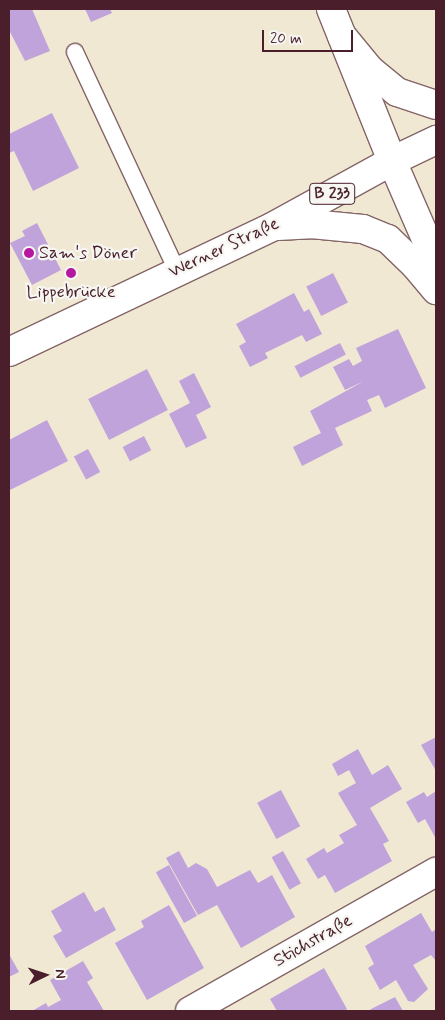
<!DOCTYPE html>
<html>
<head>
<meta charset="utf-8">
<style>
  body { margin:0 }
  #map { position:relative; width:445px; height:1020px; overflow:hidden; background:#f1e8d4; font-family:Mynerve,sans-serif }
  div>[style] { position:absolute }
  .building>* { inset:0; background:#bfa3da; transform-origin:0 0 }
  .roads { filter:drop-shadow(1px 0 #846566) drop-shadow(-1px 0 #846566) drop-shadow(0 1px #846566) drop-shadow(0 -1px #846566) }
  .lane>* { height:16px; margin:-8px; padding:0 8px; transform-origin:8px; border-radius:8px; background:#fff }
  .street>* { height:28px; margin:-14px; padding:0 14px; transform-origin:14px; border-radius:14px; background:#fff }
  .secondary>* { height:28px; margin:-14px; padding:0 14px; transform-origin:14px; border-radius:14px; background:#fff }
  .primary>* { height:28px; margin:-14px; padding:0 14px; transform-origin:14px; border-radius:14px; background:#fff }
  .dots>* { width:14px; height:14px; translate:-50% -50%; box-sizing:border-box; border:2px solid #f6f6f2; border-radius:50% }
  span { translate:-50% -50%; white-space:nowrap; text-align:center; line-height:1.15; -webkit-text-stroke:4.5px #f6f6f2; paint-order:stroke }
  .shield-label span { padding:1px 4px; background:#f6f6f2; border:1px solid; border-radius:4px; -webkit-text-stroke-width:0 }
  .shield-label { font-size:16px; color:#4a1f2b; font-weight:700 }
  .street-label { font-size:18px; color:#4a1f2b }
  .poi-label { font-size:18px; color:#4a1f2b }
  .left { translate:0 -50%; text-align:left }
  .frame { position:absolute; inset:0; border:10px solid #4a1f2b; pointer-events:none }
  .north { position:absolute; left:20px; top:950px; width:50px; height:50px; -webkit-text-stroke:4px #f6f6f2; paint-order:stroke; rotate:86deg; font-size:14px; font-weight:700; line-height:20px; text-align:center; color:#4a1f2b }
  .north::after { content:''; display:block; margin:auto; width:18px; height:22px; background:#4a1f2b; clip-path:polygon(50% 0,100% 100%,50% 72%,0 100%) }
  .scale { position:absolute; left:262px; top:30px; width:91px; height:22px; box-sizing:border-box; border:2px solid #4a1f2b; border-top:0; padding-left:6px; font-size:15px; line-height:18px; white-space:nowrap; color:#4a1f2b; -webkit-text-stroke:4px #f6f6f2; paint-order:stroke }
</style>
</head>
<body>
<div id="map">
  <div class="building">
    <div style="clip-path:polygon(9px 9px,32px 9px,50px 51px,25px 61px,9px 30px)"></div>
    <div style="clip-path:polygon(85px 9px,110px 9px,112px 13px,91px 22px)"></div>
    <div style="clip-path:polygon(52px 113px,79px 168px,33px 191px,14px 151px,9px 153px,9px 134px)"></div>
    <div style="clip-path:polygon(37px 223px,61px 270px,32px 285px,10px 243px,25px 236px,22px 231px)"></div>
    <div style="left:333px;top:273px;width:33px;height:30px;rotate:63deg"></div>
    <div style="clip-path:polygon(294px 293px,304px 312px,309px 309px,322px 334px,306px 342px,302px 335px,265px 353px,268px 358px,250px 367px,239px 346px,246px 342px,236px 324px)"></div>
    <div style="clip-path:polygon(398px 329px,426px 388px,385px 408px,379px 395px,367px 400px,372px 411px,335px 428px,343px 445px,302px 466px,293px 447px,321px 433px,310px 411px,364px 381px,345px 390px,333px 367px,349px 359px,353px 366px,362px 361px,356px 348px)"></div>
    <div style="left:340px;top:343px;width:13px;height:51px;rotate:63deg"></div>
    <div style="left:147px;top:369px;width:46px;height:66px;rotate:63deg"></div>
    <div style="clip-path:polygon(194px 373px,211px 407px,196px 415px,207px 438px,186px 448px,169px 414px,190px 403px,179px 381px)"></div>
    <div style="clip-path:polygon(47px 420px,68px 461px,10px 490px,9px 440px)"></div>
    <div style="left:144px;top:436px;width:16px;height:24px;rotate:63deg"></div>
    <div style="left:88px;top:449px;width:26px;height:16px;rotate:62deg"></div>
    <div style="clip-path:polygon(436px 737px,436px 771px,421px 745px)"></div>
    <div style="clip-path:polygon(358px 749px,372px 775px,388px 765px,402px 789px,370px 808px,389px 841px,383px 844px,392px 861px,335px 893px,325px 875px,318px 879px,306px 859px,324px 848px,327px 853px,344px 843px,339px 835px,357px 825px,338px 793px,356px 783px,349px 770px,338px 776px,332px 764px)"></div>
    <div style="left:281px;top:790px;width:41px;height:27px;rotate:62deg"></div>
    <div style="clip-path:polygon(436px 791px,436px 839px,425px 819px,418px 823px,406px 802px,424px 792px,427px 797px)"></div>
    <div style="clip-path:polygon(179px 851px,188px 868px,196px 863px,207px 869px,217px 887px,250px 870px,258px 883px,272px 875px,295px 917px,241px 948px,217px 905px,198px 915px,166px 858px)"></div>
    <div style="left:283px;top:851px;width:37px;height:13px;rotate:61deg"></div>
    <div style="left:169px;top:865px;width:58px;height:15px;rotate:61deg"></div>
    <div style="clip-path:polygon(84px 892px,95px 912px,104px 907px,116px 930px,66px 958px,53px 936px,62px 931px,51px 911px)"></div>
    <div style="clip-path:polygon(169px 905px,204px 968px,147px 1000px,115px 943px,144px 927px,141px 921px)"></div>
    <div style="clip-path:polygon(421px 913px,432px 932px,436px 929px,436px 961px,431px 955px,413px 965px,428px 989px,414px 1002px,408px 1001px,396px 980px,380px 990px,368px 968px,374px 964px,365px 946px)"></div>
    <div style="clip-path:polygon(9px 954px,19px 972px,9px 977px)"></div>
    <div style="clip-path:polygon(83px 961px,93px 978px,87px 982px,104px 1011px,32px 1011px,46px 1003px,48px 1007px,61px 1000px,50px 980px)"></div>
    <div style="clip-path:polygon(324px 968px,347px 1009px,344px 1011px,277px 1011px,270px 999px)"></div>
    <div style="clip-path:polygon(395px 997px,403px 1011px,368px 1011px,373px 1008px)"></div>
  </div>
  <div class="roads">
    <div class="lane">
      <div style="left:75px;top:52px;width:242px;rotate:65deg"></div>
    </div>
    <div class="street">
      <div style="left:190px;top:1011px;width:283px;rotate:-29.5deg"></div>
    </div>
    <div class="secondary">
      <div style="left:331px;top:9px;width:164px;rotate:68.1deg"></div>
      <div style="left:392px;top:161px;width:110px;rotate:66.5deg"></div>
    </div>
    <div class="primary">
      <div style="left:342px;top:36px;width:44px;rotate:50.5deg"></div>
      <div style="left:370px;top:70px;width:35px;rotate:39deg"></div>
      <div style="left:397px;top:92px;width:41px;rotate:18.4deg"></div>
      <div style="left:278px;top:226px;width:33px;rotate:-3deg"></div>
      <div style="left:311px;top:224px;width:52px;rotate:5.5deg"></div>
      <div style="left:363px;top:229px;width:27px;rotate:22deg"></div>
      <div style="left:388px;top:239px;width:37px;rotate:44deg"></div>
      <div style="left:415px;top:265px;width:33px;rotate:50deg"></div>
      <div style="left:9px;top:352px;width:291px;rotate:-25.4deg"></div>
      <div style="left:272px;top:227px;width:137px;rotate:-28.8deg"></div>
      <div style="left:392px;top:161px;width:49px;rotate:-25.5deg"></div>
    </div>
  </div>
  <div class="dots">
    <div style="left:29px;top:253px;background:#b5179e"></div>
    <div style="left:71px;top:273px;background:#b5179e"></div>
  </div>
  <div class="shield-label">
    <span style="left:332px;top:194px">B 233</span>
  </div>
  <div class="street-label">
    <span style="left:224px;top:248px;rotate:-25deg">Werner Straße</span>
    <span style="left:313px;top:941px;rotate:-30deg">Stichstraße</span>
  </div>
  <div class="poi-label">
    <span class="left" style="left:39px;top:253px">Sam's Döner</span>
    <span style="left:71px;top:292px">Lippebrücke</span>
  </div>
  <div class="frame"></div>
  <div class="north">N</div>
  <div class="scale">20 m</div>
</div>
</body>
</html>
